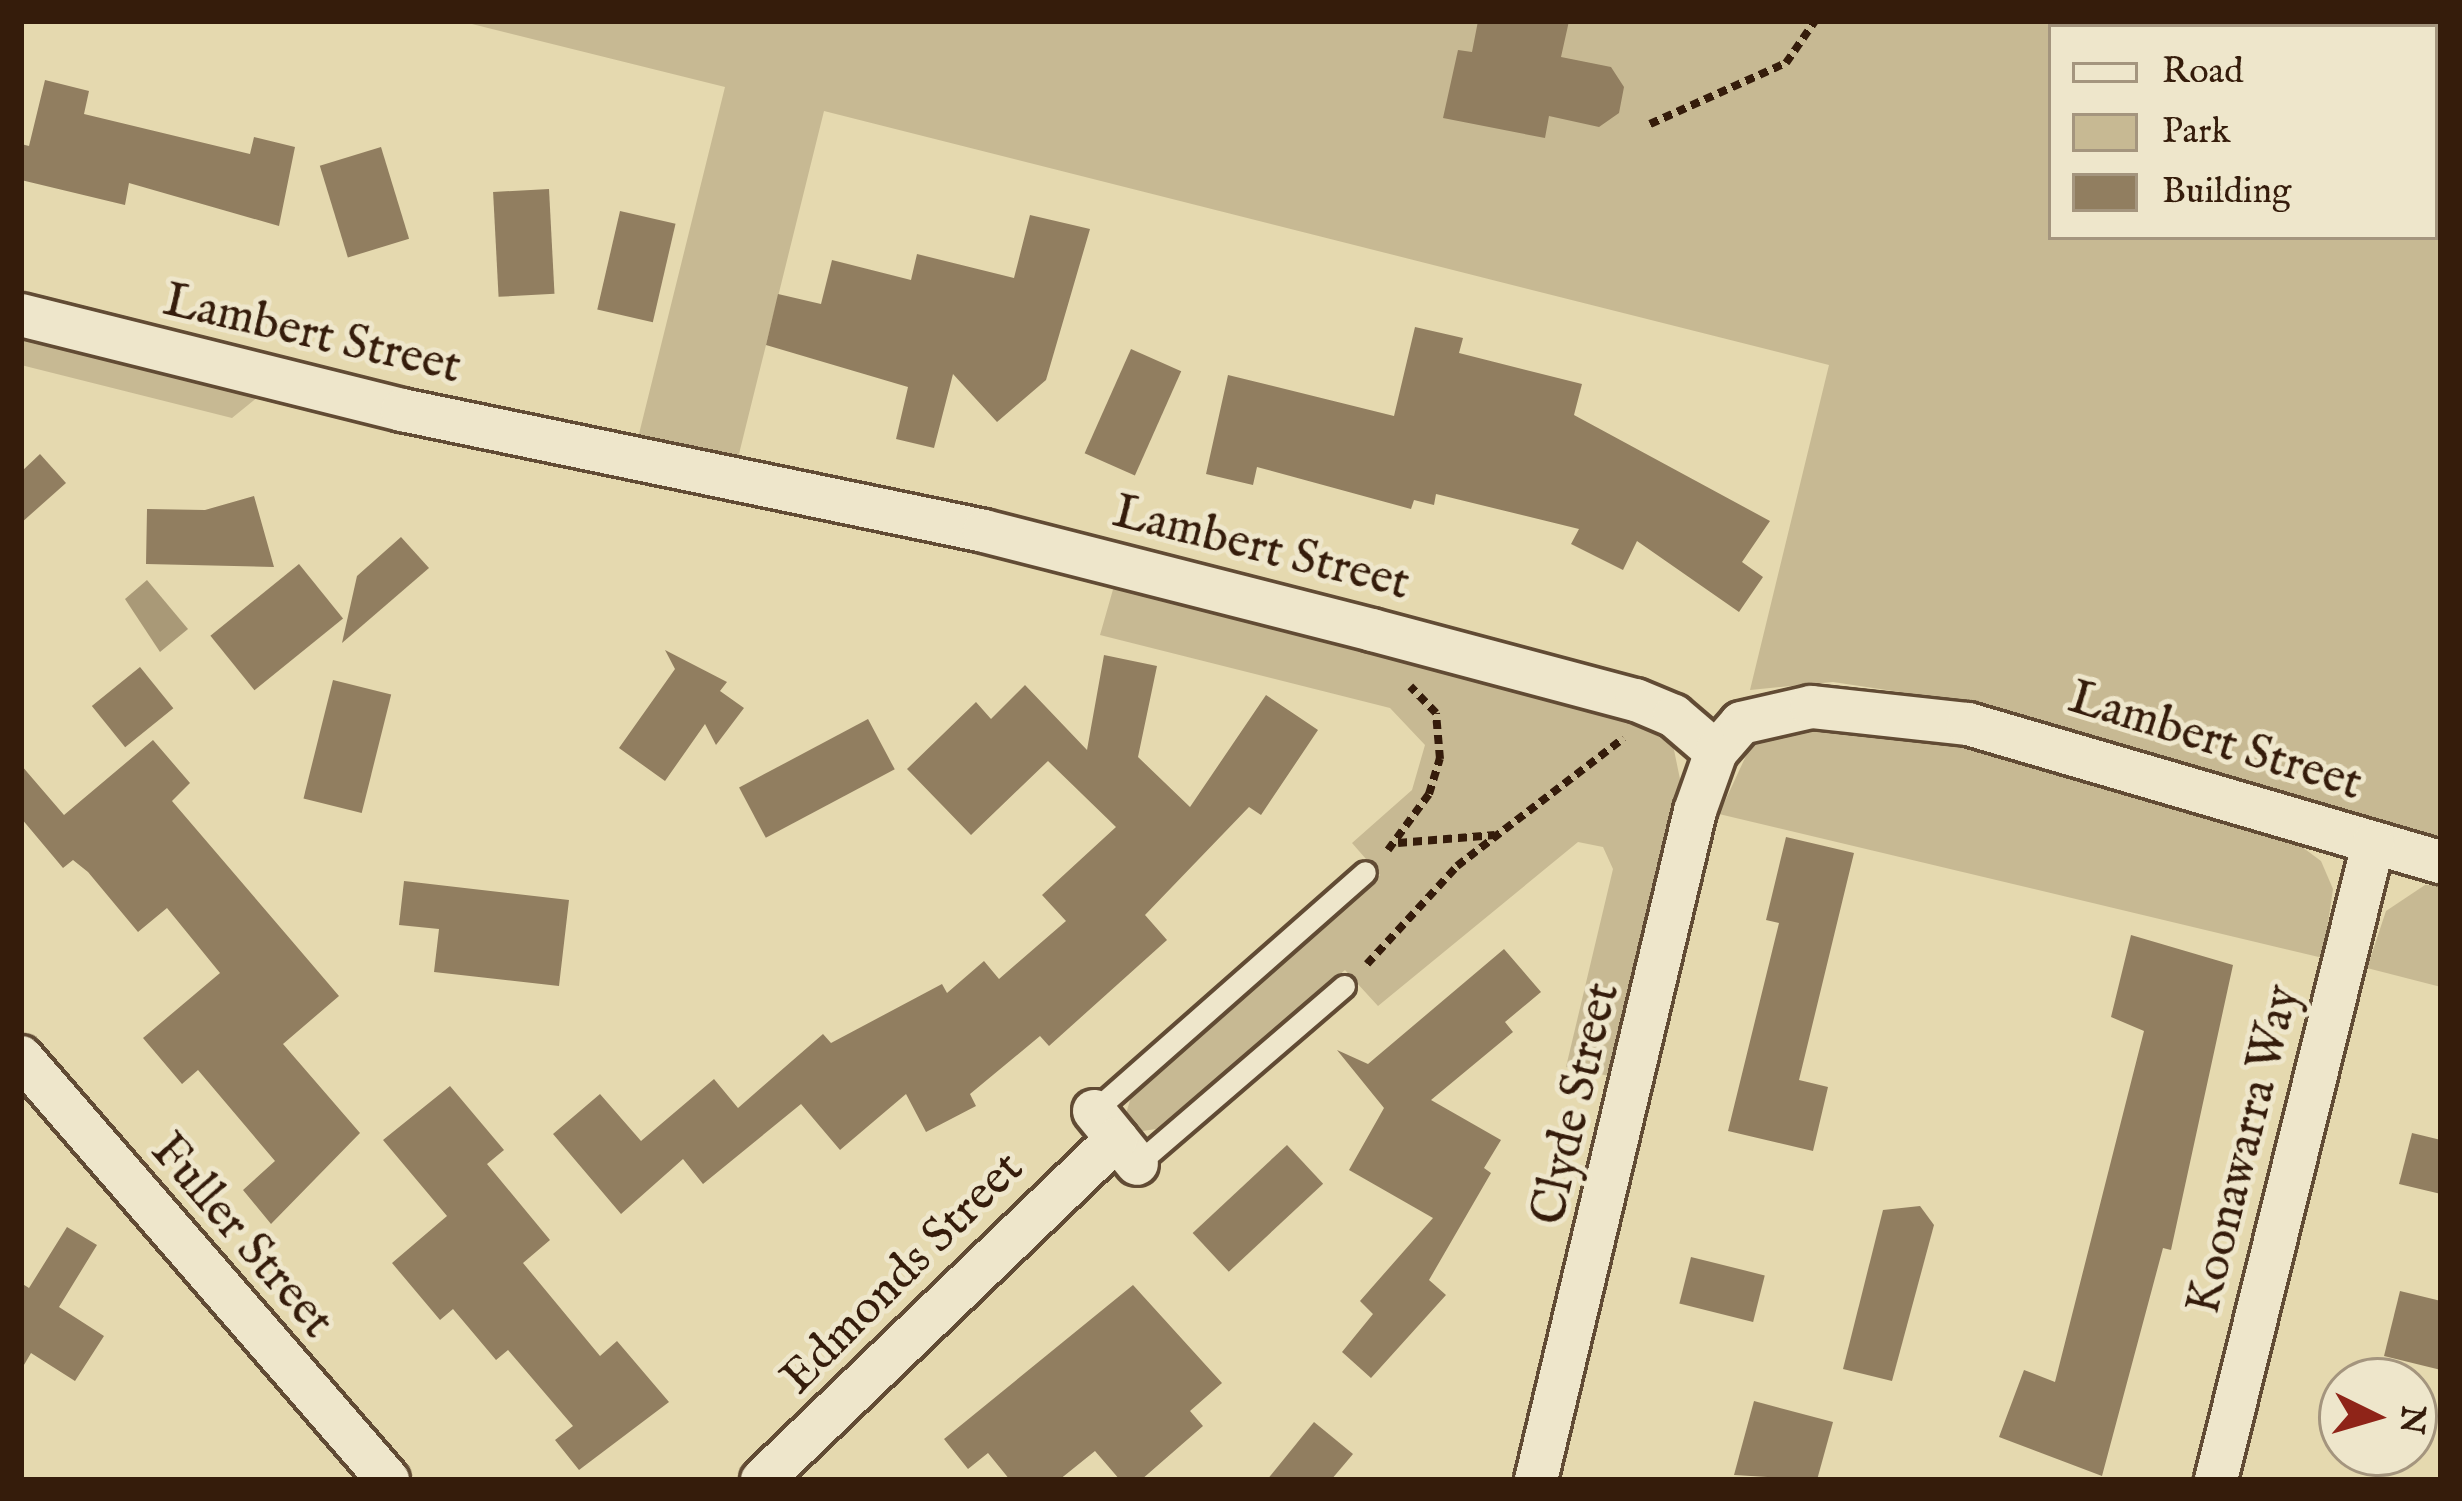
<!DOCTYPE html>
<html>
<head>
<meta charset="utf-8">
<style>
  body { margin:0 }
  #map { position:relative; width:2462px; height:1501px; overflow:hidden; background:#e5d9af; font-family:"IM FELL English",serif }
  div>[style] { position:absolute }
  .green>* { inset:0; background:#c7b993 }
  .water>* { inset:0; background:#a99977 }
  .building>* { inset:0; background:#917e60; transform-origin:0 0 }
  .path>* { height:8px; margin-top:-4px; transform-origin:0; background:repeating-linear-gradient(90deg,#351c0b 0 9px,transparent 0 15px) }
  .roads { filter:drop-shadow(3px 0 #614b34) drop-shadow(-3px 0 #614b34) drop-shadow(0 3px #614b34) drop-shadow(0 -3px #614b34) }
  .lane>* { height:21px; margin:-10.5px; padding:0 10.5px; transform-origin:10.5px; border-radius:10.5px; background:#eee6cb }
  .street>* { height:42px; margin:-21px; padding:0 21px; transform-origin:21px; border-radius:21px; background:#eee6cb }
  span { translate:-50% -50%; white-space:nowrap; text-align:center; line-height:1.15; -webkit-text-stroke:10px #eee6cb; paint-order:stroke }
  .street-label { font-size:48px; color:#351c0b }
  .frame { position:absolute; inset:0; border:24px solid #351c0b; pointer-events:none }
  .legend { position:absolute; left:2048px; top:24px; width:390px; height:216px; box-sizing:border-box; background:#eee6cb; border:3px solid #a4957e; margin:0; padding:15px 21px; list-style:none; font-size:36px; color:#351c0b }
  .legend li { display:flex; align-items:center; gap:24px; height:60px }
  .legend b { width:60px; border:3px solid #a4957e }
  .north { position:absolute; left:2318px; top:1357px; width:120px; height:120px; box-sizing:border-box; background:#eee6cb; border:3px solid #a4957e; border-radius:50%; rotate:95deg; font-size:33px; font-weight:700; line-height:48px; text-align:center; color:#351c0b }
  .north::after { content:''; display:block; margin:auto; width:42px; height:54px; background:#8f2418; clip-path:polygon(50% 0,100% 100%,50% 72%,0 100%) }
</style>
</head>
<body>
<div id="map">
  <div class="green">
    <div style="clip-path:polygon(evenodd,460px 21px,2441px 21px,2441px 843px,1967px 702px,1833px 682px,1750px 690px,1829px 365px,824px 111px,738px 458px,638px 438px,725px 87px,460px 21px,2051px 27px,2435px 27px,2435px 237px,2051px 237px,2051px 27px)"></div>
    <div style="clip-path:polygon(21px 334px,142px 369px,259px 396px,232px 418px,21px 365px)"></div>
    <div style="clip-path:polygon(1114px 586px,1634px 722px,1673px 745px,1681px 784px,1614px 1077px,1566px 1067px,1613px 869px,1603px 847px,1578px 842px,1378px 1006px,1345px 970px,1156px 1129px,1136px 1132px,1125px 1117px,1131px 1097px,1380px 875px,1352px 843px,1412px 790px,1425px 745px,1390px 708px,1100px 635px)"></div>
    <div style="clip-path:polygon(1804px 727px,1968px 743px,2294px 841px,2321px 861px,2333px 889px,2323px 958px,1719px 814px,1751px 745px)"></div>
    <div style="clip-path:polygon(2425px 885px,2441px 885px,2441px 987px,2367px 968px,2386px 911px)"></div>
  </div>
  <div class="water">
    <div style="clip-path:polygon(147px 580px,188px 629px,160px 652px,125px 599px)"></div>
  </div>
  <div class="building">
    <div style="clip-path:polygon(1478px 21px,1569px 21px,1561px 57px,1611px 67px,1624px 87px,1619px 113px,1599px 127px,1549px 116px,1545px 138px,1443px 118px,1458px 50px,1472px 52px)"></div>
    <div style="clip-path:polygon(45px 80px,89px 91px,84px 114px,250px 154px,254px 137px,295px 147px,279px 226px,129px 183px,125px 205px,21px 180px,21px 144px,29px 146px)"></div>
    <div style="left:381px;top:147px;width:96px;height:64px;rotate:73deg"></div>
    <div style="left:549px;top:189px;width:105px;height:56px;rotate:87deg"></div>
    <div style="left:620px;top:211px;width:57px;height:101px;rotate:13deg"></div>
    <div style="clip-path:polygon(1030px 215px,1090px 229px,1046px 380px,997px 422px,953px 374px,934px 448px,896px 439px,908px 387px,766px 345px,778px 294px,821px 304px,832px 260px,911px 280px,917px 254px,1014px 278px)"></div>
    <div style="clip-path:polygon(1415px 327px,1463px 338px,1459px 353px,1582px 384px,1574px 415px,1770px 521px,1742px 562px,1763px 577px,1739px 612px,1637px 541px,1623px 570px,1571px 544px,1579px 529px,1436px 494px,1434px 505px,1414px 500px,1411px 509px,1257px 467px,1253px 485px,1206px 474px,1228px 375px,1394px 416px)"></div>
    <div style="left:1131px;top:349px;width:55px;height:114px;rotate:24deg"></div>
    <div style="clip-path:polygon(40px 454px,66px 483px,21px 523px,21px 472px)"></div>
    <div style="clip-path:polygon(254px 496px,274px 567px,146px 564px,147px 509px,205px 510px)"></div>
    <div style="clip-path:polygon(401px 537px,429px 568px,342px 643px,357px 576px)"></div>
    <div style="left:299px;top:564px;width:70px;height:114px;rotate:51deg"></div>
    <div style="clip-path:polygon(665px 650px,727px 682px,720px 691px,744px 708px,716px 745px,705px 724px,665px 781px,619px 748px,675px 669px)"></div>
    <div style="clip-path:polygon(1104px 655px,1157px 666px,1138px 757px,1190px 807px,1266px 695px,1318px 730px,1261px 815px,1249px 807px,1145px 915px,1167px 940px,1049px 1046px,1040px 1036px,970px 1094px,976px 1106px,926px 1132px,906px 1094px,840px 1150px,801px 1104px,703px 1184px,683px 1159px,621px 1214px,553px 1134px,600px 1094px,641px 1141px,714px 1079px,738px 1108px,823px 1034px,831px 1043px,942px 984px,947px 993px,984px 961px,999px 979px,1066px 921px,1042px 895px,1116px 827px,1048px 761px,971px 835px,907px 769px,976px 702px,991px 719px,1025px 685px,1087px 750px)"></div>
    <div style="left:140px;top:667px;width:53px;height:62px;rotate:51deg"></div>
    <div style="left:333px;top:680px;width:60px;height:122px;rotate:14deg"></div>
    <div style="left:868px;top:719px;width:57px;height:146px;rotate:62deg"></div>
    <div style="clip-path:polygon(153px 740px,190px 783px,172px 801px,339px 996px,283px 1044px,360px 1133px,271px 1224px,243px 1190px,275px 1161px,198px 1070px,182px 1084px,143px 1038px,220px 973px,167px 908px,138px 932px,88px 872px,73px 860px,63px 868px,21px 818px,21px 765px,64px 815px)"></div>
    <div style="clip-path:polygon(1786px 837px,1854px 853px,1799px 1080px,1828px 1087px,1813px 1151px,1728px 1131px,1779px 923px,1766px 920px)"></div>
    <div style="clip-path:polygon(404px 881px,569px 900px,559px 986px,434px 972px,439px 929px,399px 925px)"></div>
    <div style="clip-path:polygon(2131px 935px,2233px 965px,2171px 1250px,2163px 1248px,2102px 1476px,1999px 1437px,2024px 1370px,2055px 1382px,2144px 1031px,2111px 1017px)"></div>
    <div style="clip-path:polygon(1504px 949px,1541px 992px,1505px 1022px,1513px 1032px,1431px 1100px,1501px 1140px,1484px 1168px,1491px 1173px,1429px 1280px,1446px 1295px,1371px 1378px,1342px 1352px,1373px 1314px,1360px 1301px,1433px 1218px,1349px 1170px,1384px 1108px,1337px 1050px,1368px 1064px)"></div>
    <div style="clip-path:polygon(450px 1086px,504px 1150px,487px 1164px,550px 1240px,523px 1263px,600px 1356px,617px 1341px,669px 1402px,579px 1470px,555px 1440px,573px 1426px,508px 1350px,496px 1360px,453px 1309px,440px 1320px,392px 1263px,447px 1216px,383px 1140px)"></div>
    <div style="clip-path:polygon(2412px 1133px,2441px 1140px,2441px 1194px,2399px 1184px)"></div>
    <div style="left:1287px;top:1145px;width:53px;height:129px;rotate:47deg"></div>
    <div style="clip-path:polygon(1920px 1206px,1934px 1225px,1892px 1381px,1843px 1369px,1883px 1210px)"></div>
    <div style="clip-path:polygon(67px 1227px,97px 1245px,59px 1307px,104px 1336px,75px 1381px,31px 1353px,21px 1370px,21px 1283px,29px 1288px)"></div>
    <div style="left:1691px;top:1257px;width:76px;height:48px;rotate:14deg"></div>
    <div style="clip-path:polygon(1133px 1285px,1222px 1383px,1190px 1411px,1203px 1426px,1141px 1480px,1120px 1480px,1095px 1451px,1059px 1480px,1010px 1480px,988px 1453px,968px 1469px,944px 1439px)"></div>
    <div style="clip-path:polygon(2400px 1291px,2441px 1301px,2441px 1370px,2384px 1356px)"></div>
    <div style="clip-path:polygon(1754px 1401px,1833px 1422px,1817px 1480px,1734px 1475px)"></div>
    <div style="clip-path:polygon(1314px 1422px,1353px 1454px,1331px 1480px,1267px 1480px)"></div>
  </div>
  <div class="path">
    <div style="left:1650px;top:124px;width:149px;rotate:-24.2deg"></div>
    <div style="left:1786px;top:63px;width:51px;rotate:-55.4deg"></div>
    <div style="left:1398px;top:843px;width:97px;rotate:-4.7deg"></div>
    <div style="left:1388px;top:850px;width:69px;rotate:-53.8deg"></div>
    <div style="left:1429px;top:794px;width:37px;rotate:-73deg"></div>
    <div style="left:1440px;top:759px;width:46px;rotate:-95deg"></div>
    <div style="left:1436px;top:713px;width:37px;rotate:-134deg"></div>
    <div style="left:1367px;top:964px;width:133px;rotate:-47.4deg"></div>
    <div style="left:1457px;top:866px;width:210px;rotate:-37.5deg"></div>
  </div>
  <div class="roads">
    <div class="lane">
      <div style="left:1094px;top:1111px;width:361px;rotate:-41.4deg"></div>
      <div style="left:1137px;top:1164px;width:273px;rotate:-40.7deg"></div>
    </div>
    <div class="street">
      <div style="left:21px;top:315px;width:393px;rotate:14deg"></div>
      <div style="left:402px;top:410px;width:594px;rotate:11.74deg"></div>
      <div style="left:984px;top:531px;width:400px;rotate:14.3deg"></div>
      <div style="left:1372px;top:630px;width:273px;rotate:14.9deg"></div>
      <div style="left:1636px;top:700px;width:41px;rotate:22.8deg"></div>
      <div style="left:1674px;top:716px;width:55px;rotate:40.6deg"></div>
      <div style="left:21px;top:1057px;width:560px;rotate:49.05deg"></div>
      <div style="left:1094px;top:1111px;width:68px;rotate:50.9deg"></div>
      <div style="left:762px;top:1480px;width:492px;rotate:-43.9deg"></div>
      <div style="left:1536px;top:1480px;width:688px;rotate:-76.63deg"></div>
      <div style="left:1695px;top:811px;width:63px;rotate:-70.4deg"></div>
      <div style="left:1716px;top:752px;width:38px;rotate:-49deg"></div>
      <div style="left:1741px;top:723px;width:72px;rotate:-12.9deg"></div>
      <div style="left:1811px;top:707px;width:158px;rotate:6.2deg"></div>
      <div style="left:1968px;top:724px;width:493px;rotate:16.3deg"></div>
      <div style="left:2216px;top:1480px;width:655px;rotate:-76.13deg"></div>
    </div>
  </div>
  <div class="street-label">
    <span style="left:312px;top:335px;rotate:13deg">Lambert Street</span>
    <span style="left:1261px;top:549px;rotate:14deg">Lambert Street</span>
    <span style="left:2215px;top:742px;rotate:17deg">Lambert Street</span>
    <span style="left:1577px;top:1104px;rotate:-77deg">Clyde Street</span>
    <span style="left:2245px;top:1150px;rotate:-76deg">Koonawarra Way</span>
    <span style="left:241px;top:1237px;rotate:49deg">Fuller Street</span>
    <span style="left:903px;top:1274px;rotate:-45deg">Edmonds Street</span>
  </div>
  <div class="frame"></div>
  <ul class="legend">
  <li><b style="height:15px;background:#eee6cb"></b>Road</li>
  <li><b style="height:33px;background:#c7b993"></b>Park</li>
  <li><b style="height:33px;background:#917e60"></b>Building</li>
  </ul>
  <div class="north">N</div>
</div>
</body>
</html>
